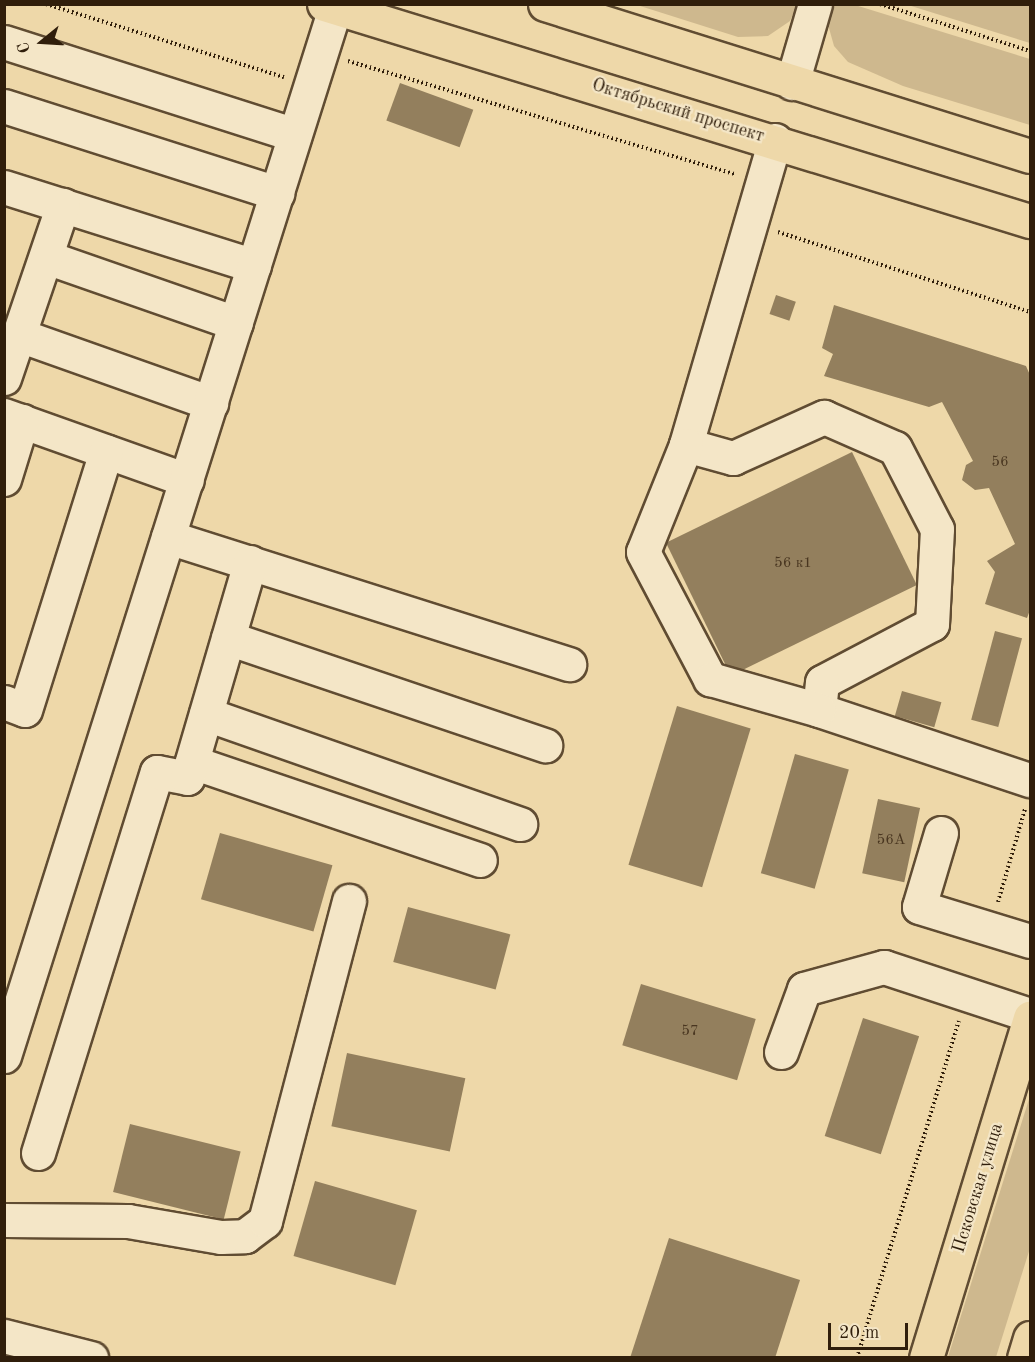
<!DOCTYPE html>
<html>
<head>
<meta charset="utf-8">
<style>
  body { margin:0 }
  #map { position:relative; width:1035px; height:1362px; overflow:hidden; background:#eed8a9; font-family:"Old Standard TT",serif }
  div>[style] { position:absolute }
  .green>* { inset:0; background:#ceb88e }
  .building>* { inset:0; background:#937f5d; transform-origin:0 0 }
  .path>* { height:4px; margin-top:-2px; transform-origin:0; background:repeating-linear-gradient(90deg,#301e0b 0 1.5px,transparent 0 4.5px) }
  .roads { filter:drop-shadow(2px 0 #604c32) drop-shadow(-2px 0 #604c32) drop-shadow(0 2px #604c32) drop-shadow(0 -2px #604c32) }
  .minor>* { height:33px; margin:-16.5px; padding:0 16.5px; transform-origin:16.5px; border-radius:16.5px; background:#f4e6c7 }
  .major>* { height:33px; margin:-16.5px; padding:0 16.5px; transform-origin:16.5px; border-radius:16.5px; background:#eed8a9 }
  span { translate:-50% -50%; white-space:nowrap; text-align:center; line-height:1.15; -webkit-text-stroke:4.5px #f4e6c7; paint-order:stroke }
  .number-label { font-size:15px; color:#493620 }
  .number-label span { -webkit-text-stroke-width:0 }
  .street-label { font-size:18px; color:#301e0b }
  .frame { position:absolute; inset:0; border:6px solid #301e0b; pointer-events:none }
  .north { position:absolute; left:12px; top:12px; width:60px; height:60px; -webkit-text-stroke:4px #f4e6c7; paint-order:stroke; rotate:252deg; font-size:16px; font-weight:700; line-height:24px; text-align:center; color:#301e0b }
  .north::after { content:''; display:block; margin:auto; width:21px; height:27px; background:#301e0b; clip-path:polygon(50% 0,100% 100%,50% 72%,0 100%) }
  .scale { position:absolute; left:828px; top:1323px; width:80px; height:27px; box-sizing:border-box; border:3px solid #301e0b; border-top:0; padding-left:8px; font-size:18px; line-height:21px; white-space:nowrap; color:#301e0b; -webkit-text-stroke:4px #f4e6c7; paint-order:stroke }
</style>
</head>
<body>
<div id="map">
  <div class="green">
    <div style="clip-path:polygon(637px 5px,797px 4px,797px 5px,790px 21px,768px 36px,738px 37px)"></div>
    <div style="clip-path:polygon(829px 5px,855px 5px,1030px 59px,1030px 125px,903px 86px,848px 62px,834px 46px,827px 21px)"></div>
    <div style="clip-path:polygon(908px 5px,1030px 5px,1030px 43px)"></div>
    <div style="clip-path:polygon(1030px 1096px,1030px 1248px,996px 1357px,948px 1357px)"></div>
  </div>
  <div class="building">
    <div style="left:400px;top:83px;width:78px;height:40px;rotate:20deg"></div>
    <div style="left:776px;top:295px;width:21px;height:20px;rotate:19deg"></div>
    <div style="clip-path:polygon(834px 305px,1026px 366px,1030px 375px,1030px 610px,1027px 618px,985px 604px,995px 572px,987px 561px,1015px 544px,989px 488px,975px 490px,962px 480px,966px 465px,973px 461px,942px 402px,929px 407px,824px 376px,833px 354px,822px 348px)"></div>
    <div style="left:852px;top:452px;width:148px;height:207px;rotate:64deg"></div>
    <div style="left:995px;top:631px;width:28px;height:92px;rotate:15deg"></div>
    <div style="left:902px;top:691px;width:41px;height:26px;rotate:16deg"></div>
    <div style="left:677px;top:706px;width:77px;height:166px;rotate:17deg"></div>
    <div style="left:795px;top:754px;width:56px;height:124px;rotate:16deg"></div>
    <div style="left:878px;top:799px;width:43px;height:76px;rotate:12deg"></div>
    <div style="left:220px;top:833px;width:117px;height:69px;rotate:16deg"></div>
    <div style="left:408px;top:907px;width:106px;height:57px;rotate:15deg"></div>
    <div style="left:641px;top:984px;width:120px;height:64px;rotate:17deg"></div>
    <div style="left:863px;top:1018px;width:59px;height:124px;rotate:18deg"></div>
    <div style="left:347px;top:1053px;width:121px;height:75px;rotate:12deg"></div>
    <div style="left:130px;top:1124px;width:114px;height:70px;rotate:14deg"></div>
    <div style="left:315px;top:1181px;width:106px;height:78px;rotate:16deg"></div>
    <div style="clip-path:polygon(669px 1238px,800px 1280px,775px 1358px,630px 1358px)"></div>
    <div style="clip-path:polygon(5px 1352px,20px 1357px,20px 1358px,4px 1358px)"></div>
  </div>
  <div class="path">
    <div style="left:46px;top:4px;width:249px;rotate:17.1deg"></div>
    <div style="left:880px;top:4px;width:157px;rotate:17.4deg"></div>
    <div style="left:348px;top:61px;width:403px;rotate:16.3deg"></div>
    <div style="left:778px;top:232px;width:264px;rotate:17.6deg"></div>
    <div style="left:998px;top:902px;width:97px;rotate:-73.8deg"></div>
    <div style="left:857px;top:1358px;width:352px;rotate:-73.2deg"></div>
  </div>
  <div class="roads">
    <div class="minor">
      <div style="left:4px;top:42px;width:305px;rotate:17.7deg"></div>
      <div style="left:792px;top:83px;width:82px;rotate:-73.8deg"></div>
      <div style="left:4px;top:106px;width:287px;rotate:17.7deg"></div>
      <div style="left:775px;top:140px;width:318px;rotate:106.3deg"></div>
      <div style="left:686px;top:445px;width:49px;rotate:15.5deg"></div>
      <div style="left:733px;top:458px;width:100px;rotate:-24.3deg"></div>
      <div style="left:824px;top:417px;width:77px;rotate:23.6deg"></div>
      <div style="left:895px;top:448px;width:91px;rotate:62.6deg"></div>
      <div style="left:937px;top:529px;width:95px;rotate:93deg"></div>
      <div style="left:932px;top:624px;width:124px;rotate:152.2deg"></div>
      <div style="left:822px;top:682px;width:28px;rotate:96deg"></div>
      <div style="left:819px;top:710px;width:222px;rotate:18.4deg"></div>
      <div style="left:4px;top:187px;width:262px;rotate:17.5deg"></div>
      <div style="left:46px;top:257px;width:201px;rotate:19.2deg"></div>
      <div style="left:19px;top:335px;width:204px;rotate:19.5deg"></div>
      <div style="left:4px;top:378px;width:183px;rotate:-71.2deg"></div>
      <div style="left:4px;top:415px;width:194px;rotate:19.6deg"></div>
      <div style="left:686px;top:445px;width:115px;rotate:111.9deg"></div>
      <div style="left:643px;top:552px;width:144px;rotate:62.2deg"></div>
      <div style="left:710px;top:679px;width:113px;rotate:15.9deg"></div>
      <div style="left:4px;top:479px;width:61px;rotate:-72.8deg"></div>
      <div style="left:168px;top:537px;width:421px;rotate:17.6deg"></div>
      <div style="left:228px;top:638px;width:335px;rotate:18.7deg"></div>
      <div style="left:4px;top:702px;width:22px;rotate:21deg"></div>
      <div style="left:25px;top:710px;width:271px;rotate:-72.6deg"></div>
      <div style="left:206px;top:714px;width:333px;rotate:19.3deg"></div>
      <div style="left:192px;top:762px;width:304px;rotate:18.8deg"></div>
      <div style="left:941px;top:833px;width:77px;rotate:106.6deg"></div>
      <div style="left:919px;top:907px;width:116px;rotate:17deg"></div>
      <div style="left:781px;top:1052px;width:67px;rotate:-69.9deg"></div>
      <div style="left:804px;top:989px;width:83px;rotate:-15.4deg"></div>
      <div style="left:884px;top:967px;width:154px;rotate:18.2deg"></div>
      <div style="left:4px;top:1056px;width:1099px;rotate:-72.47deg"></div>
      <div style="left:38px;top:1153px;width:399px;rotate:-72.7deg"></div>
      <div style="left:157px;top:772px;width:31px;rotate:11deg"></div>
      <div style="left:187px;top:778px;width:225px;rotate:-73.7deg"></div>
      <div style="left:4px;top:1220px;width:124px;rotate:0.5deg"></div>
      <div style="left:128px;top:1221px;width:94px;rotate:9.8deg"></div>
      <div style="left:221px;top:1237px;width:24px;rotate:-2deg"></div>
      <div style="left:245px;top:1236px;width:25px;rotate:-37deg"></div>
      <div style="left:265px;top:1221px;width:331px;rotate:-75.3deg"></div>
      <div style="left:4px;top:1336px;width:90px;rotate:14.2deg"></div>
    </div>
    <div class="major">
      <div style="left:324px;top:4px;width:739px;rotate:17.09deg"></div>
      <div style="left:545px;top:4px;width:508px;rotate:17.4deg"></div>
      <div style="left:926px;top:1358px;width:356px;rotate:-73deg"></div>
      <div style="left:1024px;top:1358px;width:21px;rotate:-73deg"></div>
    </div>
  </div>
  <div class="number-label">
    <span style="left:1000px;top:463px">56</span>
    <span style="left:793px;top:564px">56 к1</span>
    <span style="left:891px;top:841px">56А</span>
    <span style="left:690px;top:1032px">57</span>
  </div>
  <div class="street-label">
    <span style="left:678px;top:111px;rotate:17deg">Октябрьский проспект</span>
    <span style="left:978px;top:1188px;rotate:-73deg">Псковская улица</span>
  </div>
  <div class="frame"></div>
  <div class="north">С</div>
  <div class="scale">20 m</div>
</div>
</body>
</html>
